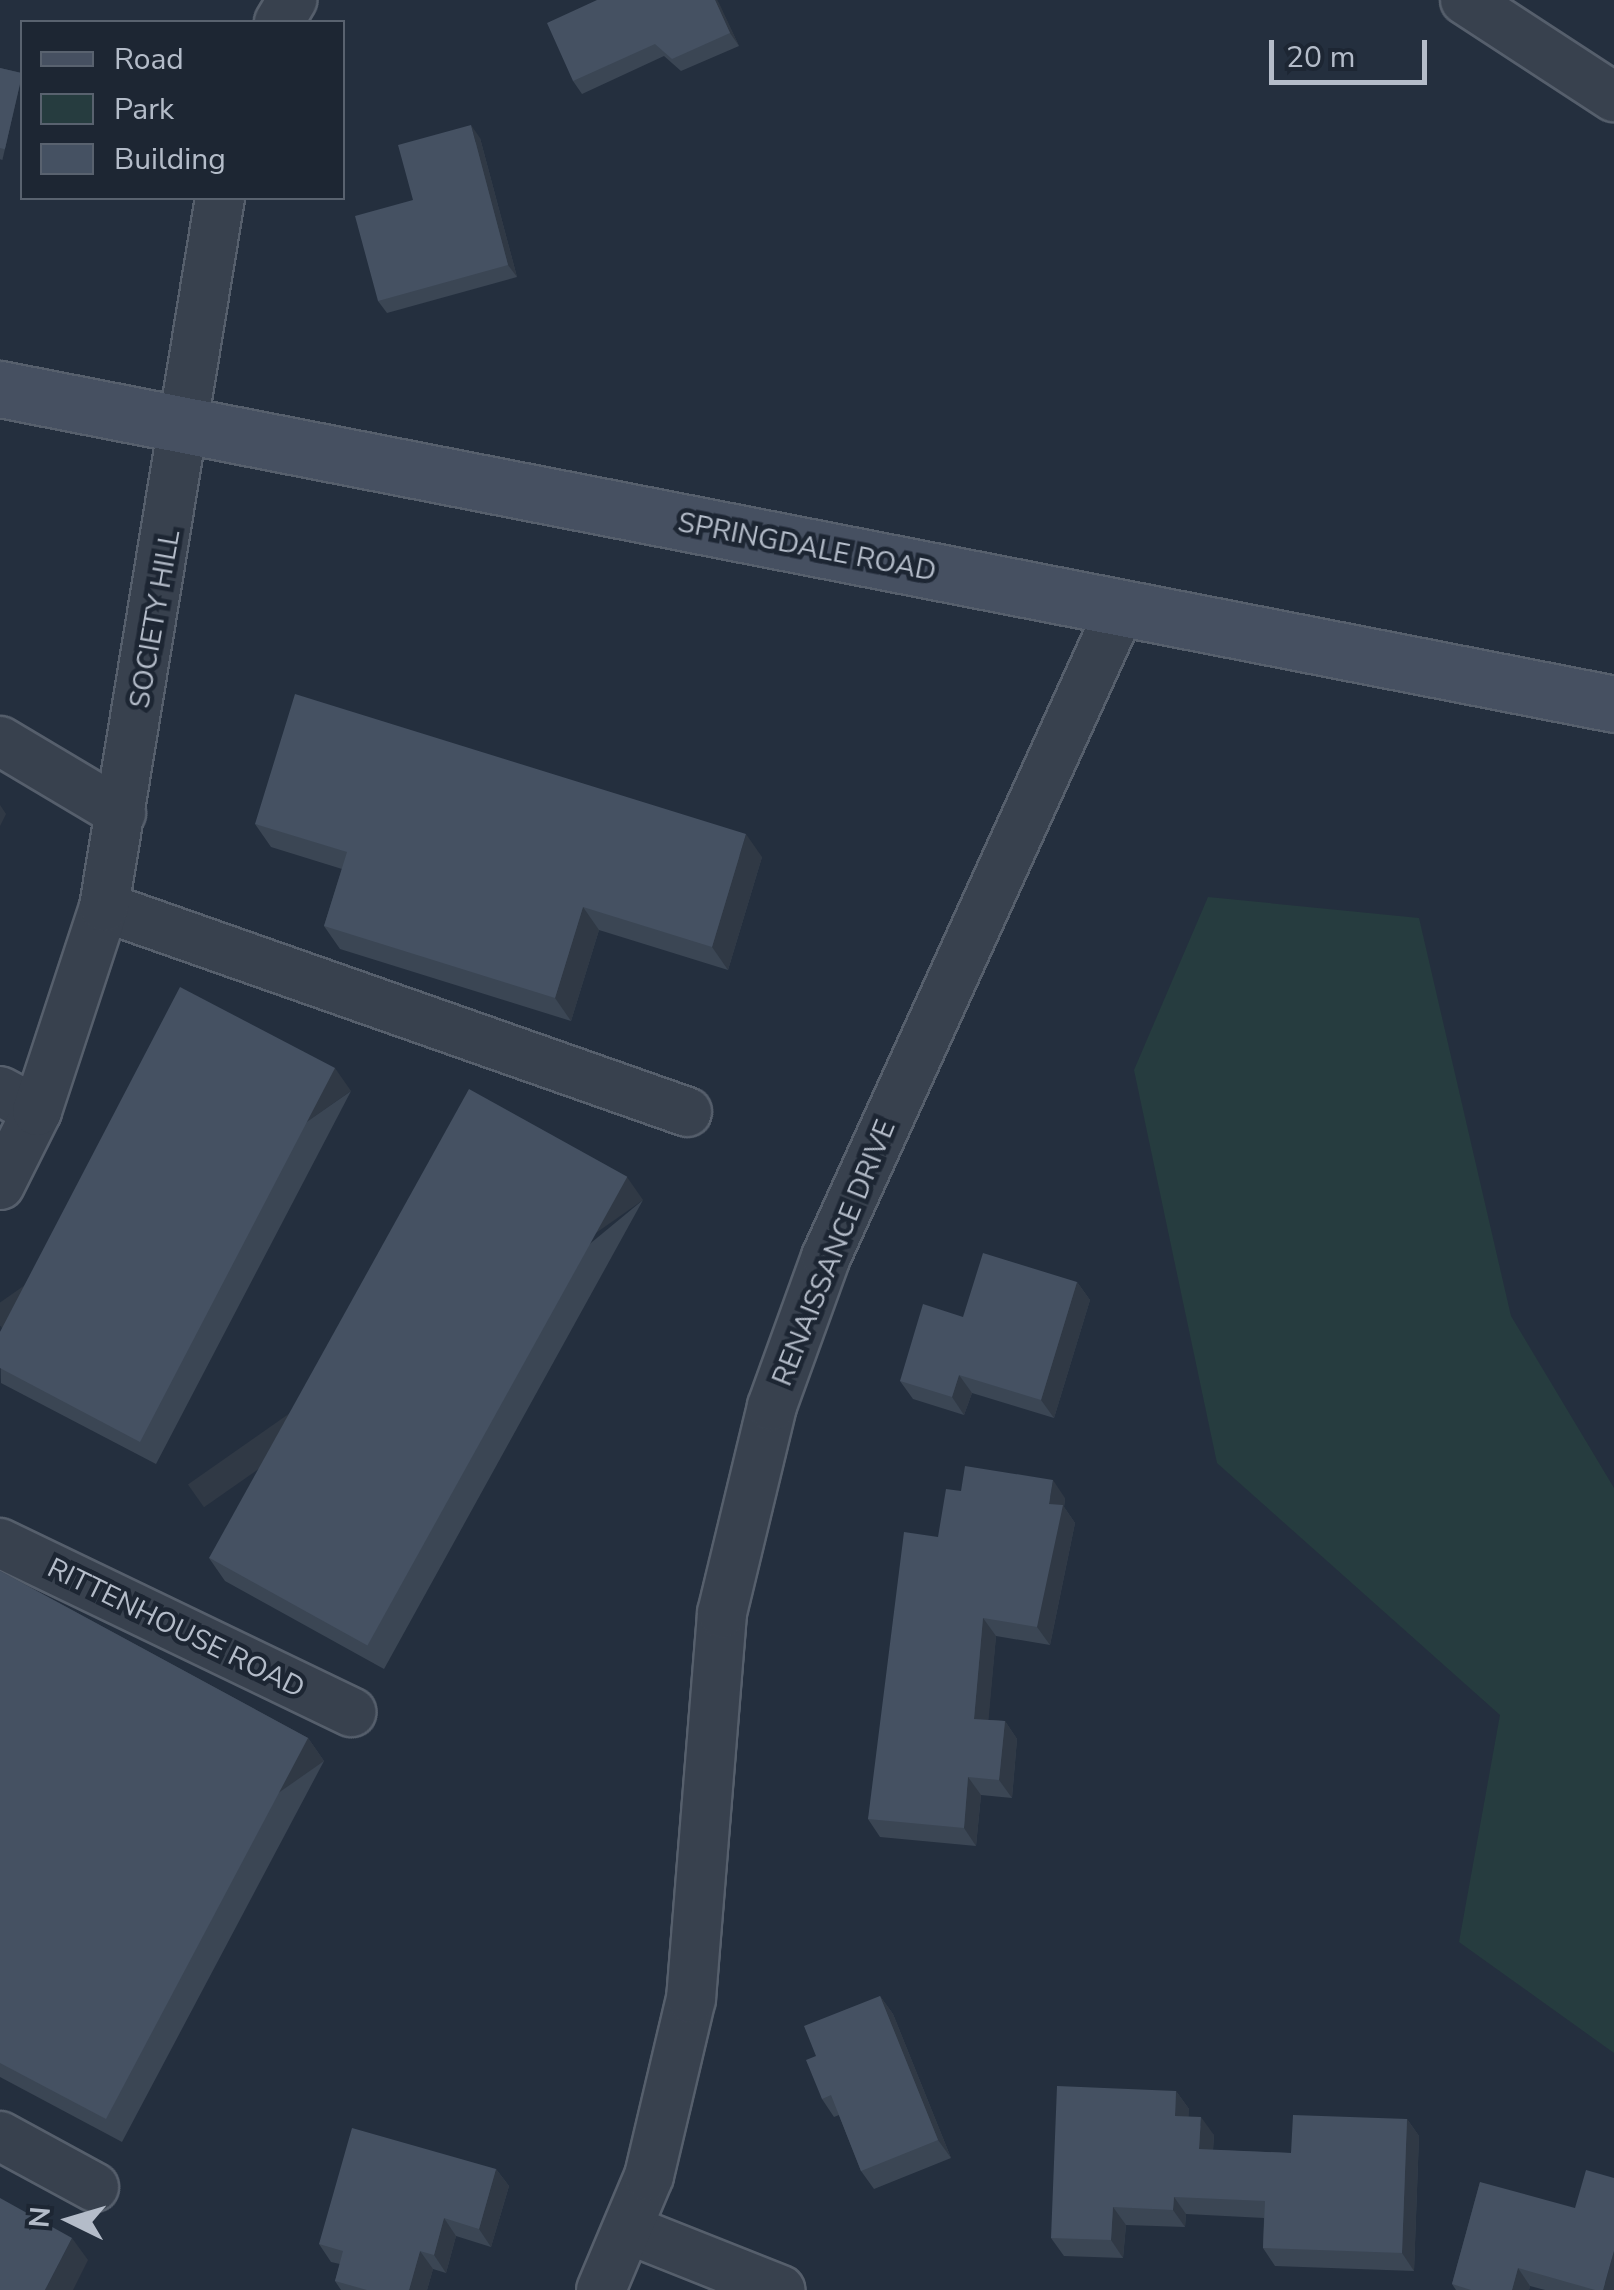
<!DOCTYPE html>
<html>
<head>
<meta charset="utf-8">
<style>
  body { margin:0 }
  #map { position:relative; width:1614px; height:2290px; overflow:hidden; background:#242f3e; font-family:"Nunito Sans",sans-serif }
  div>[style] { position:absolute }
  .green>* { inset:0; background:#263c3f }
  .roads { filter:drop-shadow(2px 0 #565f6c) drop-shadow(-2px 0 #565f6c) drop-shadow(0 2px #565f6c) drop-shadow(0 -2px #565f6c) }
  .street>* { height:48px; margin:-24px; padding:0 24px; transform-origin:24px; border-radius:24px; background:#38414e }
  .secondary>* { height:55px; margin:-27.5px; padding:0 27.5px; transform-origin:27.5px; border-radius:27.5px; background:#465061 }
  .wall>* { inset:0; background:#3b4654; transform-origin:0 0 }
  .shaded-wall>* { inset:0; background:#303945; transform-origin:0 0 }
  .building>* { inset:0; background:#455162; transform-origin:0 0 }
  span { translate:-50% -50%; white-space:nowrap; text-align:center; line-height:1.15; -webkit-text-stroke:9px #1d2633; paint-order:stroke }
  .street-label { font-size:28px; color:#b4bcc9 }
  .legend { position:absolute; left:20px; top:20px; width:325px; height:180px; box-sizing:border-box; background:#1d2633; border:2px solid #59626f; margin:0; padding:12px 18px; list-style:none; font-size:30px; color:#b4bcc9 }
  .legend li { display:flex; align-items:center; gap:20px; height:50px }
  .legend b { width:50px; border:2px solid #59626f }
  .north { position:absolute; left:20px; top:2170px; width:100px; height:100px; -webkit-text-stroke:8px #1d2633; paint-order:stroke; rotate:275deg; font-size:28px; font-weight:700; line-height:40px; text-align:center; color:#b4bcc9 }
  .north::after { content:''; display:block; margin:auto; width:35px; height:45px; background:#b4bcc9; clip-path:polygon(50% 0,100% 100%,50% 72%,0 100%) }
  .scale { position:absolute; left:1269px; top:40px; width:158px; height:45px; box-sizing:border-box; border:5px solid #b4bcc9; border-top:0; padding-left:12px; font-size:30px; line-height:35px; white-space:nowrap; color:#b4bcc9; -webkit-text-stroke:8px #1d2633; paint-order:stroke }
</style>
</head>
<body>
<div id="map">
  <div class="green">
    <div style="clip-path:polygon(1208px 897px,1419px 918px,1511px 1316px,1614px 1488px,1614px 2053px,1459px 1942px,1500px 1715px,1217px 1463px,1134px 1070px)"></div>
  </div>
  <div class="roads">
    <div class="street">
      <div style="left:1465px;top:0;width:178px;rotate:33.1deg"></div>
      <div style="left:279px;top:22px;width:26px;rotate:-59deg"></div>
      <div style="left:0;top:741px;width:141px;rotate:30.8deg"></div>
      <div style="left:104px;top:907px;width:618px;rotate:19.37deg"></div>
      <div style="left:0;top:1091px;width:42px;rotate:28.4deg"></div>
      <div style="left:0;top:1185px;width:83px;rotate:-63.4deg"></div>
      <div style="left:37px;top:1111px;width:215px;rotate:-71.8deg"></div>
      <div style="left:104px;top:907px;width:718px;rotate:-80.71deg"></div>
      <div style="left:0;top:1543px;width:390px;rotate:25.7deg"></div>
      <div style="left:0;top:2136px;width:107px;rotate:28.5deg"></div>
      <div style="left:630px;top:2230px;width:162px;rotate:21.7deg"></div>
      <div style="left:601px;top:2290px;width:124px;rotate:-67.2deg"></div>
      <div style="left:649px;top:2176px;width:182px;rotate:-76.7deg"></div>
      <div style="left:691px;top:1999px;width:387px;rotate:-85.4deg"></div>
      <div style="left:722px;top:1613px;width:213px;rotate:-76.4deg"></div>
      <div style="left:772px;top:1406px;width:158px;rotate:-70.1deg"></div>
      <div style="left:826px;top:1257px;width:711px;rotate:-65.56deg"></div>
    </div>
    <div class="secondary">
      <div style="left:0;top:389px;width:1644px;rotate:11.04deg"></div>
    </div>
  </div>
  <div class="wall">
    <div style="clip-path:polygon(597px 0,717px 0,739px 46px,681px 71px,664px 56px,582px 94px,573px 81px)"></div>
    <div style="left:0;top:68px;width:23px;height:89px;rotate:13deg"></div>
    <div style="clip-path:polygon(480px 138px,517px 277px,387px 313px,378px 301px,413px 200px)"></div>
    <div style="clip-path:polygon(255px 824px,762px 857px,728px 970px,599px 930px,571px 1021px,340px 949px,324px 926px,342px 869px,271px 847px)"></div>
    <div style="clip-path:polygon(351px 1091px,156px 1464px,1px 1383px,0 1332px)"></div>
    <div style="clip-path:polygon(643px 1200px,384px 1669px,225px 1581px,209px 1558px)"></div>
    <div style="clip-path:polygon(1077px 1282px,1090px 1300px,1054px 1418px,972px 1393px,964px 1415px,913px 1399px,900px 1381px,963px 1317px)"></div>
    <div style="clip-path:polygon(961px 1491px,1065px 1498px,1064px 1507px,1075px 1523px,1050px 1645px,996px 1636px,988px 1720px,1005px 1721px,1017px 1739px,1012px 1798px,981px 1795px,976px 1846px,880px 1837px,868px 1819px)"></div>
    <div style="clip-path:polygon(0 1571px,308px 1738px,324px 1761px,122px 2142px,0 2077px)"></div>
    <div style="clip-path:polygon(880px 1996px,893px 2014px,951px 2158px,874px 2189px,861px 2171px,839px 2115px,834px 2117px,822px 2099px,816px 2056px)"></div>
    <div style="clip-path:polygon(1176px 2091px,1189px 2109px,1188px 2117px,1214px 2135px,1213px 2150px,1291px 2153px,1407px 2119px,1419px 2136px,1414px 2271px,1275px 2266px,1263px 2248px,1264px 2218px,1186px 2214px,1185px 2227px,1126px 2225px,1123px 2258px,1064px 2256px,1051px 2238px)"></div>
    <div style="clip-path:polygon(496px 2169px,509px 2186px,491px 2247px,456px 2236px,446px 2273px,433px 2269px,427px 2290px,341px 2290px,335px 2281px,340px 2264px,331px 2262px,319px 2244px)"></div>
    <div style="clip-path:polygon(1480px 2182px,1614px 2290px,1545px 2290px,1530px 2286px,1529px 2290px,1456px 2290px,1452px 2284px)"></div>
  </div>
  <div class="shaded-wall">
    <div style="clip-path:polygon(715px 0,717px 0,719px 3px,739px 46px,730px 33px)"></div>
    <div style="clip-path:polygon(471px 125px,480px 138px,517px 277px,508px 265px)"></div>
    <div style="clip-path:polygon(0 805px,6px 814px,0 826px)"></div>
    <div style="clip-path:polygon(746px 834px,762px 857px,728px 970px,712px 947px)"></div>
    <div style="clip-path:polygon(583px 907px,599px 930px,571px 1021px,555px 998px)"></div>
    <div style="left:335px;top:1068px;width:28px;height:422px;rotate:55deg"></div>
    <div style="left:627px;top:1177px;width:28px;height:536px;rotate:55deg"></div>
    <div style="clip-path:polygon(1077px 1282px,1090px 1300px,1054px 1418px,1041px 1400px)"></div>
    <div style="clip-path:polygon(959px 1375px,972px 1393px,964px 1415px,952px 1397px)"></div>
    <div style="clip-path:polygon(1053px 1480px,1065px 1498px,1064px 1507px,1075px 1523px,1050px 1645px,1037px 1627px,1049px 1504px)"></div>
    <div style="clip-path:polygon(983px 1618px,996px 1636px,987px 1737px,974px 1719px)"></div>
    <div style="clip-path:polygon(1005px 1721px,1017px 1739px,1012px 1798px,999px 1780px)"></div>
    <div style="left:308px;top:1738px;width:28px;height:431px;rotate:55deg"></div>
    <div style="clip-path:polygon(968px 1777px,981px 1795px,976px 1846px,964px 1828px)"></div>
    <div style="clip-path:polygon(880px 1996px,893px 2014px,951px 2158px,938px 2140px)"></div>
    <div style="clip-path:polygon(1176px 2091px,1189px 2109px,1188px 2134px,1175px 2116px)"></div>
    <div style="clip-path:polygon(1201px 2117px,1214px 2135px,1212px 2167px,1199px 2149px)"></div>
    <div style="clip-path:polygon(1407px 2119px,1419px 2136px,1414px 2271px,1402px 2253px)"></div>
    <div style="clip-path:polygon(496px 2169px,509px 2186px,491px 2247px,479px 2229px)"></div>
    <div style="clip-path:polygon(1174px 2197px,1186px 2214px,1185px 2227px,1173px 2210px)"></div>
    <div style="clip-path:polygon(1113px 2207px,1126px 2225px,1123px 2258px,1111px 2240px)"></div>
    <div style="clip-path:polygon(444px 2218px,456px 2236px,446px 2273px,434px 2255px)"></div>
    <div style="clip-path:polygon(72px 2238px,88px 2260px,73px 2290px,45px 2290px)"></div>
    <div style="clip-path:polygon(420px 2251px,433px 2269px,427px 2290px,409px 2290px)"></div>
    <div style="clip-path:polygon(1614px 2251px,1614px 2290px,1603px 2290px)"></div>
    <div style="clip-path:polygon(1518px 2268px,1530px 2286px,1529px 2290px,1512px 2290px)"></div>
  </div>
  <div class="building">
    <div style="clip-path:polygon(597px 0,715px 0,730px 33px,672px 59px,655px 44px,573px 81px,547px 23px)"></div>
    <div style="left:0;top:68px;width:23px;height:78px;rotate:13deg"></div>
    <div style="clip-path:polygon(471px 125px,508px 265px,378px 301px,355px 216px,413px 200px,398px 145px)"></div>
    <div style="clip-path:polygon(295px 694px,746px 834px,712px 947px,583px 907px,555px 998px,324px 926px,347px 852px,255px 824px)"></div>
    <div style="clip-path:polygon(180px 987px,335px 1068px,140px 1442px,0 1368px,0 1332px)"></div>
    <div style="left:469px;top:1089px;width:181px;height:536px;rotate:29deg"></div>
    <div style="clip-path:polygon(983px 1253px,1077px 1282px,1041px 1400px,959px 1375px,952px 1397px,900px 1381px,923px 1304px,963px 1317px)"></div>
    <div style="clip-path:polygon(965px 1466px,1053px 1480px,1049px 1504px,1063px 1505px,1037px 1627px,983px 1618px,974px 1719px,1005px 1721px,999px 1780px,968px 1777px,964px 1828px,868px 1819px,904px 1532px,938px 1537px,946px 1489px,961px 1491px)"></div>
    <div style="clip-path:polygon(0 1571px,308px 1738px,106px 2119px,0 2063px)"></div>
    <div style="clip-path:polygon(880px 1996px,938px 2140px,861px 2171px,831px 2095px,822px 2099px,806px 2060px,816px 2056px,804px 2026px)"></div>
    <div style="clip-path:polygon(1057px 2086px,1176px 2091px,1175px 2116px,1201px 2117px,1199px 2149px,1291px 2153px,1293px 2115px,1407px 2119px,1402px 2253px,1263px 2248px,1265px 2201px,1174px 2197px,1173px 2210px,1113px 2207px,1111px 2240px,1051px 2238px)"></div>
    <div style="clip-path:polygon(352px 2128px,496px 2169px,479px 2229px,444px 2218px,434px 2255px,420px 2251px,409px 2290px,367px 2290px,335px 2281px,343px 2251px,319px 2244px)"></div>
    <div style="clip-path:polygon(1586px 2170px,1614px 2178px,1614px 2251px,1603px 2290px,1595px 2290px,1518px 2268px,1512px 2290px,1471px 2290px,1452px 2284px,1480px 2182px,1575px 2208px)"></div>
    <div style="clip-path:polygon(0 2198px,72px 2238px,45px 2290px,0 2290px)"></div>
  </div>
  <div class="street-label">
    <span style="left:807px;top:547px;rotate:11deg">SPRINGDALE ROAD</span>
    <span style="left:155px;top:619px;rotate:-80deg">SOCIETY HILL</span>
    <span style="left:834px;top:1253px;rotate:-68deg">RENAISSANCE DRIVE</span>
    <span style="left:176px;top:1628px;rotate:26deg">RITTENHOUSE ROAD</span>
  </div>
  <ul class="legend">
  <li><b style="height:12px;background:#465061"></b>Road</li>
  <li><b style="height:28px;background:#263c3f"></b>Park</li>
  <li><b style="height:28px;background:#455162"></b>Building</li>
  </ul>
  <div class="north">N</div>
  <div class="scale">20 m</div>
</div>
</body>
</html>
